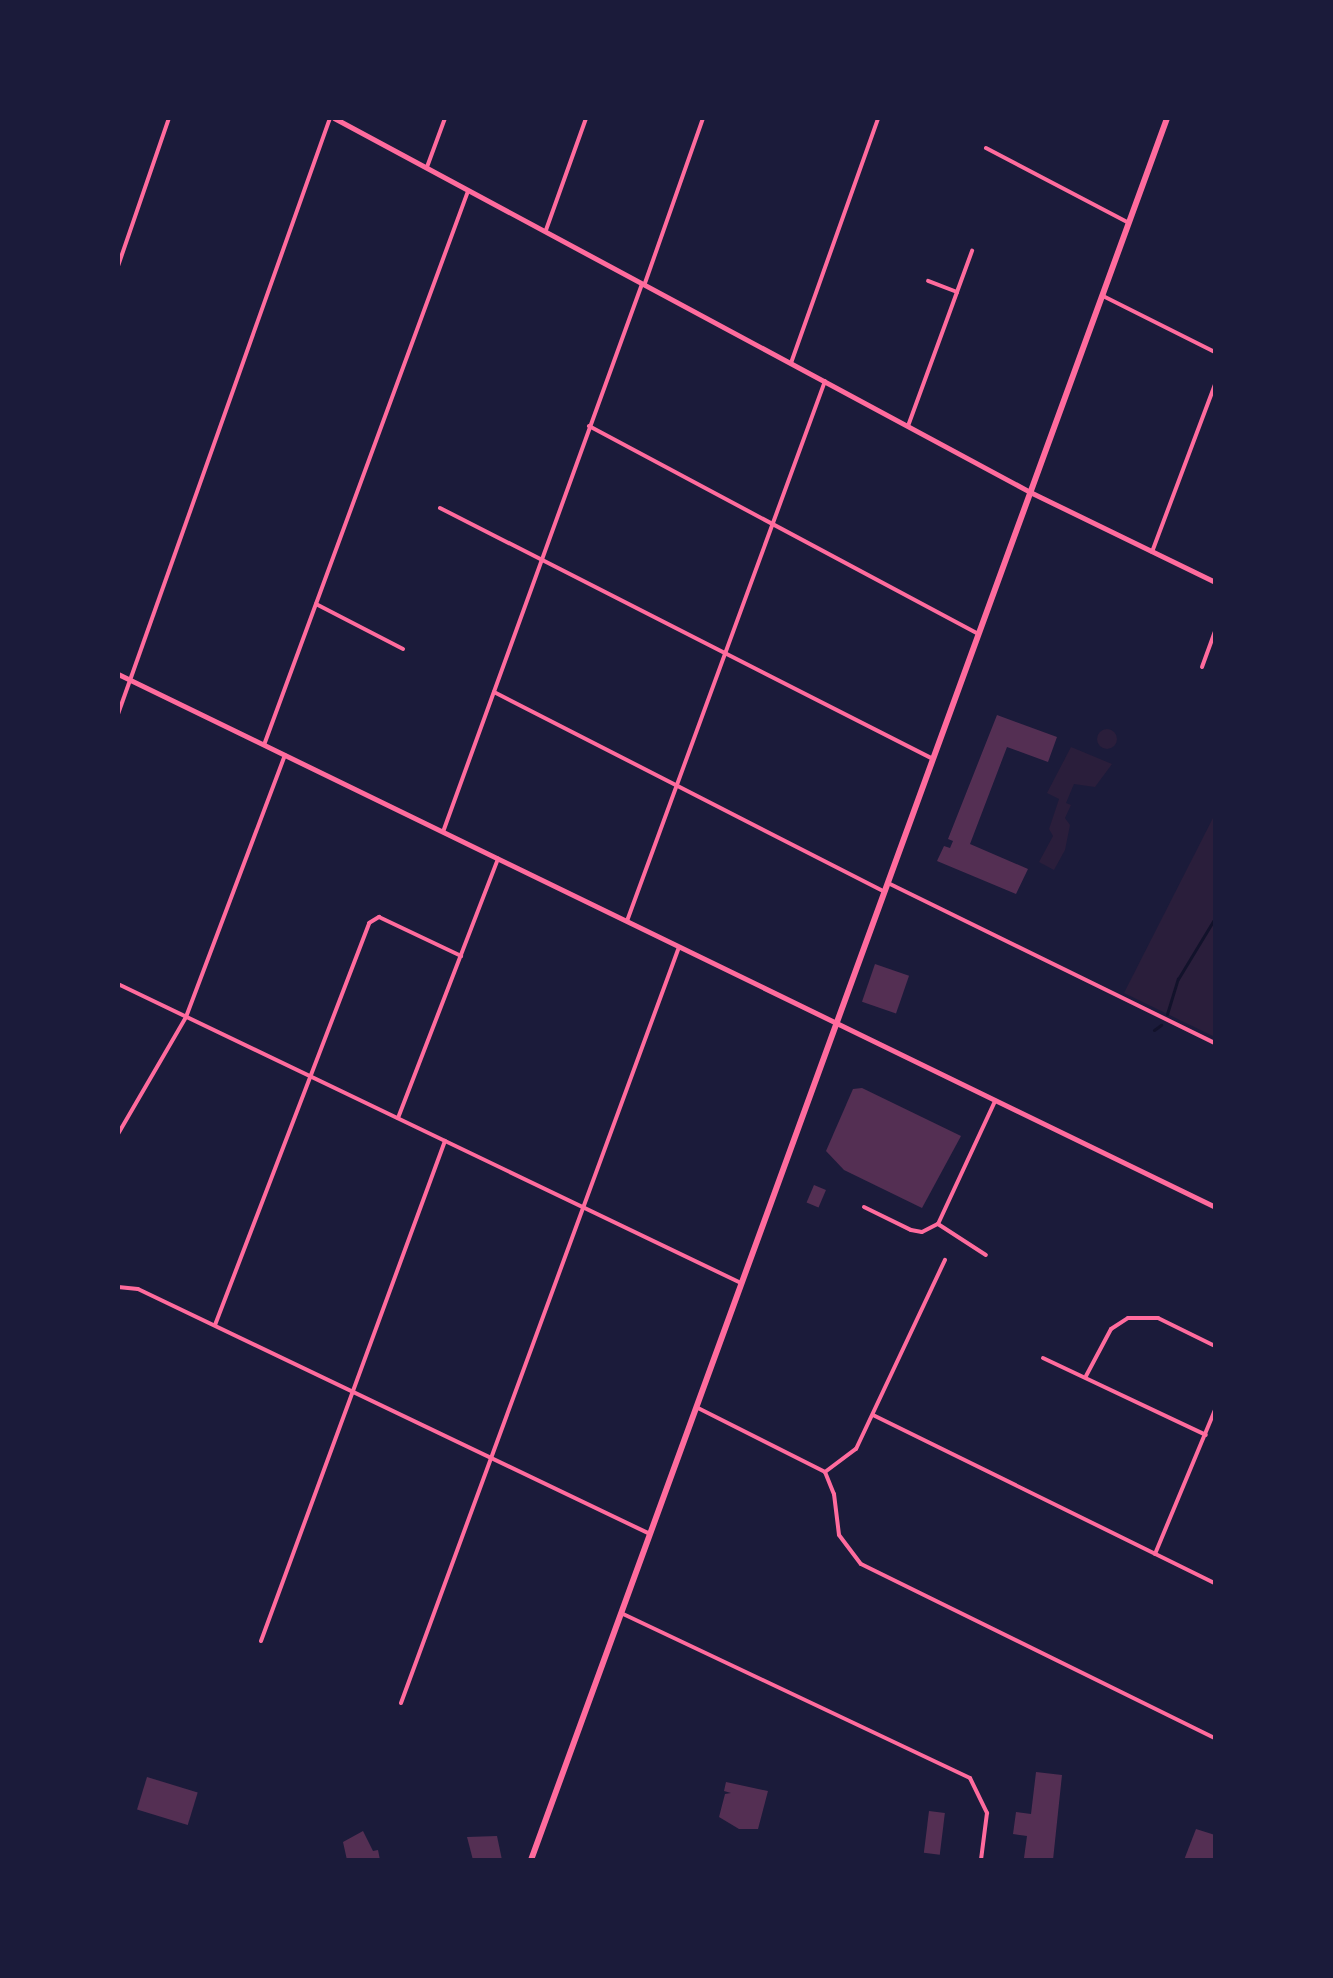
<!DOCTYPE html>
<html>
<head>
<meta charset="utf-8">
<style>
  body { margin:0 }
  #map { position:relative; width:1333px; height:1978px; overflow:hidden; background:#1b1b3a; font-family:"Nunito Sans",sans-serif }
  div>[style] { position:absolute }
  .green>* { inset:0; background:#2a1e3b }
  .round { border-radius:50% }
  .stream>* { height:3px; margin:-1.5px; padding:0 1.5px; transform-origin:1.5px; border-radius:1.5px; background:#12122b }
  .building>* { inset:0; background:#542f53; transform-origin:0 0 }
  .minor>* { height:4px; margin:-2px; padding:0 2px; transform-origin:2px; border-radius:2px; background:#ff6b9d }
  .tertiary>* { height:5px; margin:-2.5px; padding:0 2.5px; transform-origin:2.5px; border-radius:2.5px; background:#ff6b9d }
  .secondary>* { height:6px; margin:-3px; padding:0 3px; transform-origin:3px; border-radius:3px; background:#ff6b9d }
  span { translate:-50% -50%; white-space:nowrap; text-align:center; line-height:1.15; -webkit-text-stroke:6px #1b1b3a; paint-order:stroke }
  .frame { position:absolute; inset:0; border:120px solid #1b1b3a; pointer-events:none }
</style>
</head>
<body>
<div id="map">
  <div class="green">
    <div class="round" style="left:1097px;top:729px;width:20px;height:20px"></div>
    <div style="clip-path:polygon(1071px 747px,1112px 764px,1095px 787px,1074px 784px,1066px 803px,1071px 805px,1065px 818px,1070px 825px,1065px 850px,1054px 870px,1039px 862px,1053px 836px,1049px 829px,1059px 799px,1047px 793px)"></div>
    <div style="clip-path:polygon(1215px 814px,1215px 1037px,1124px 993px)"></div>
  </div>
  <div class="stream">
    <div style="left:1167px;top:1014px;width:37px;rotate:-73deg"></div>
    <div style="left:1178px;top:979px;width:71px;rotate:-58.8deg"></div>
    <div style="left:1154px;top:1030px;width:9px;rotate:-36deg"></div>
  </div>
  <div class="building">
    <div style="clip-path:polygon(997px 715px,1057px 737px,1048px 762px,1007px 747px,970px 844px,1028px 869px,1016px 894px,937px 861px,944px 846px,950px 848px,953px 841px,948px 839px)"></div>
    <div style="left:875px;top:964px;width:36px;height:40px;rotate:19deg"></div>
    <div style="clip-path:polygon(862px 1088px,961px 1136px,922px 1208px,844px 1170px,826px 1151px,853px 1089px)"></div>
    <div style="left:814px;top:1185px;width:13px;height:19px;rotate:23deg"></div>
    <div style="clip-path:polygon(1036px 1772px,1062px 1775px,1053px 1860px,1024px 1858px,1027px 1836px,1013px 1834px,1016px 1812px,1031px 1814px)"></div>
    <div style="left:147px;top:1777px;width:53px;height:34px;rotate:17deg"></div>
    <div style="clip-path:polygon(726px 1782px,768px 1791px,758px 1829px,739px 1829px,719px 1817px,725px 1794px,731px 1793px,724px 1791px)"></div>
    <div style="left:929px;top:1811px;width:16px;height:42px;rotate:7deg"></div>
    <div style="clip-path:polygon(1196px 1829px,1215px 1835px,1215px 1860px,1184px 1860px)"></div>
    <div style="clip-path:polygon(363px 1831px,373px 1851px,378px 1850px,380px 1860px,347px 1860px,343px 1842px)"></div>
    <div style="clip-path:polygon(497px 1836px,502px 1860px,473px 1860px,467px 1837px)"></div>
  </div>
  <div class="minor">
    <div style="left:986px;top:148px;width:161px;rotate:27.7deg"></div>
    <div style="left:427px;top:167px;width:52px;rotate:-69.8deg"></div>
    <div style="left:546px;top:230px;width:119px;rotate:-70.3deg"></div>
    <div style="left:118px;top:266px;width:157px;rotate:-71deg"></div>
    <div style="left:645px;top:283px;width:175px;rotate:-70.6deg"></div>
    <div style="left:957px;top:292px;width:44px;rotate:-69.9deg"></div>
    <div style="left:1103px;top:296px;width:125px;rotate:26.6deg"></div>
    <div style="left:791px;top:363px;width:260px;rotate:-70.4deg"></div>
    <div style="left:589px;top:426px;width:442px;rotate:28.1deg"></div>
    <div style="left:908px;top:426px;width:143px;rotate:-69.9deg"></div>
    <div style="left:957px;top:292px;width:31px;rotate:-159deg"></div>
    <div style="left:440px;top:508px;width:553px;rotate:26.98deg"></div>
    <div style="left:1152px;top:552px;width:179px;rotate:-69.4deg"></div>
    <div style="left:316px;top:604px;width:98px;rotate:27.3deg"></div>
    <div style="left:1202px;top:667px;width:37px;rotate:-70deg"></div>
    <div style="left:494px;top:692px;width:437px;rotate:27.1deg"></div>
    <div style="left:118px;top:714px;width:633px;rotate:-70.42deg"></div>
    <div style="left:264px;top:745px;width:590px;rotate:-69.78deg"></div>
    <div style="left:443px;top:832px;width:583px;rotate:-70.04deg"></div>
    <div style="left:888px;top:883px;width:364px;rotate:26.1deg"></div>
    <div style="left:627px;top:921px;width:575px;rotate:-69.86deg"></div>
    <div style="left:118px;top:984px;width:691px;rotate:25.64deg"></div>
    <div style="left:398px;top:1118px;width:278px;rotate:-68.9deg"></div>
    <div style="left:118px;top:1134px;width:135px;rotate:-59.8deg"></div>
    <div style="left:186px;top:1017px;width:280px;rotate:-69.3deg"></div>
    <div style="left:864px;top:1207px;width:52px;rotate:26.1deg"></div>
    <div style="left:911px;top:1230px;width:11px;rotate:10deg"></div>
    <div style="left:922px;top:1232px;width:18px;rotate:-27deg"></div>
    <div style="left:938px;top:1224px;width:57px;rotate:32.9deg"></div>
    <div style="left:938px;top:1224px;width:136px;rotate:-65.1deg"></div>
    <div style="left:118px;top:1287px;width:20px;rotate:6deg"></div>
    <div style="left:138px;top:1289px;width:568px;rotate:25.57deg"></div>
    <div style="left:215px;top:1325px;width:430px;rotate:-69deg"></div>
    <div style="left:369px;top:923px;width:12px;rotate:-31deg"></div>
    <div style="left:379px;top:917px;width:91px;rotate:25.4deg"></div>
    <div style="left:1043px;top:1358px;width:180px;rotate:25.3deg"></div>
    <div style="left:1086px;top:1376px;width:53px;rotate:-62deg"></div>
    <div style="left:1111px;top:1329px;width:20px;rotate:-33deg"></div>
    <div style="left:1128px;top:1318px;width:30px"></div>
    <div style="left:1158px;top:1318px;width:64px;rotate:26.2deg"></div>
    <div style="left:696px;top:1407px;width:144px;rotate:26.7deg"></div>
    <div style="left:825px;top:1472px;width:24px;rotate:68deg"></div>
    <div style="left:834px;top:1494px;width:41px;rotate:83deg"></div>
    <div style="left:839px;top:1535px;width:36px;rotate:53deg"></div>
    <div style="left:861px;top:1564px;width:394px;rotate:26.2deg"></div>
    <div style="left:873px;top:1415px;width:381px;rotate:26.2deg"></div>
    <div style="left:825px;top:1472px;width:39px;rotate:-37deg"></div>
    <div style="left:856px;top:1449px;width:209px;rotate:-64.8deg"></div>
    <div style="left:1155px;top:1554px;width:156px;rotate:-67.4deg"></div>
    <div style="left:621px;top:1613px;width:386px;rotate:25.3deg"></div>
    <div style="left:970px;top:1778px;width:39px;rotate:64deg"></div>
    <div style="left:987px;top:1813px;width:47px;rotate:97.3deg"></div>
    <div style="left:261px;top:1641px;width:533px;rotate:-69.8deg"></div>
    <div style="left:401px;top:1703px;width:805px;rotate:-69.81deg"></div>
  </div>
  <div class="tertiary">
    <div style="left:334px;top:118px;width:792px;rotate:28.25deg"></div>
    <div style="left:1032px;top:493px;width:203px;rotate:25.9deg"></div>
    <div style="left:118px;top:674px;width:1220px;rotate:25.91deg"></div>
  </div>
  <div class="secondary">
    <div style="left:531px;top:1860px;width:1854px;rotate:-69.94deg"></div>
  </div>
  <div class="frame"></div>
</div>
</body>
</html>
